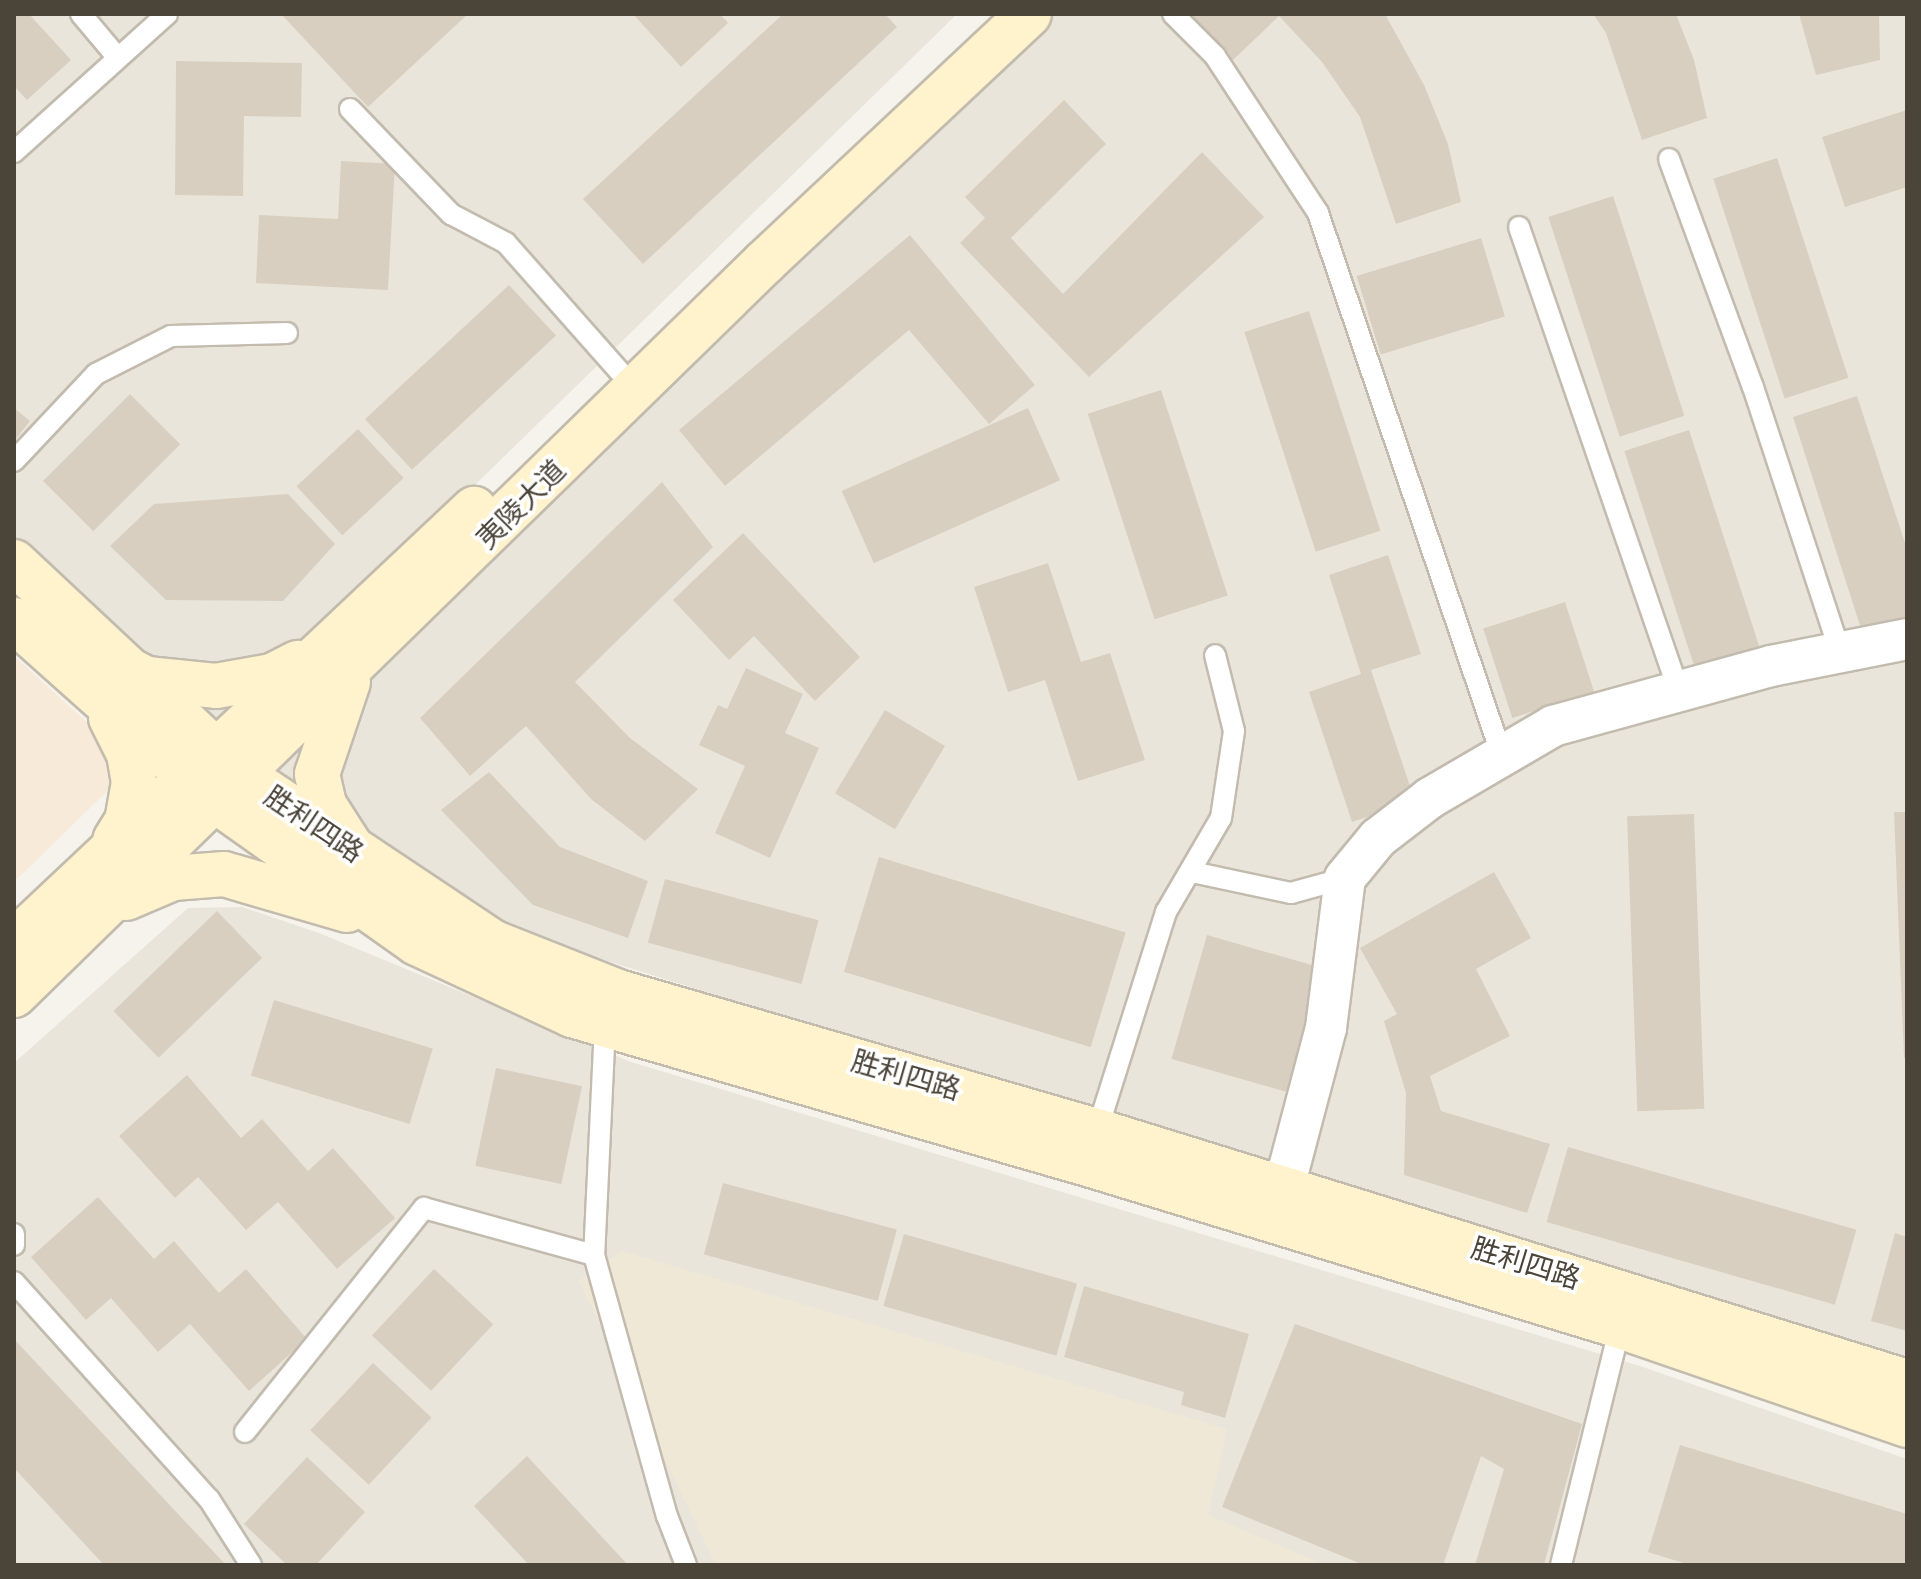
<!DOCTYPE html>
<html>
<head>
<meta charset="utf-8">
<style>
  body { margin:0 }
  #map { position:relative; width:1921px; height:1579px; overflow:hidden; background:#f6f3ec; font-family:"Asap Condensed","Noto Sans SC",sans-serif }
  div>[style] { position:absolute }
  .residential>* { inset:0; background:#eae5da }
  .commercial>* { inset:0; background:#f7ead8 }
  .education>* { inset:0; background:#efe8d6 }
  .building>* { inset:0; background:#d8cfc1; transform-origin:0 0 }
  .roads { filter:drop-shadow(2px 0 #c2bbae) drop-shadow(-2px 0 #c2bbae) drop-shadow(0 2px #c2bbae) drop-shadow(0 -2px #c2bbae) }
  .lane>* { height:20px; margin:-10px; padding:0 10px; transform-origin:10px; border-radius:10px; background:#fff }
  .street>* { height:40px; margin:-20px; padding:0 20px; transform-origin:20px; border-radius:20px; background:#fff }
  .secondary>* { height:44px; margin:-22px; padding:0 22px; transform-origin:22px; border-radius:22px; background:#fff3cd }
  span { translate:-50% -50%; white-space:nowrap; text-align:center; line-height:1.15; -webkit-text-stroke:7px #fff; paint-order:stroke }
  .street-label { font-size:28px; color:#4b4439 }
  .frame { position:absolute; inset:0; border:16px solid #4b4439; pointer-events:none }
</style>
</head>
<body>
<div id="map">
  <div class="residential">
    <div style="clip-path:polygon(14px 14px,957px 14px,215px 739px,14px 545px)"></div>
    <div style="clip-path:polygon(1052px 14px,1907px 14px,1907px 1370px,496px 926px,263px 775px,781px 267px)"></div>
    <div style="clip-path:polygon(242px 907px,319px 933px,631px 1062px,1640px 1366px,1907px 1459px,1907px 1565px,14px 1565px,14px 1063px,188px 908px)"></div>
  </div>
  <div class="commercial">
    <div style="clip-path:polygon(14px 656px,134px 765px,14px 882px)"></div>
  </div>
  <div class="education">
    <div style="clip-path:polygon(622px 1251px,1227px 1429px,1208px 1515px,1325px 1565px,716px 1565px,579px 1281px)"></div>
  </div>
  <div class="building">
    <div style="clip-path:polygon(14px 14px,29px 14px,71px 60px,27px 100px,14px 86px)"></div>
    <div style="clip-path:polygon(281px 14px,468px 14px,368px 107px)"></div>
    <div style="clip-path:polygon(633px 14px,720px 14px,728px 23px,681px 67px)"></div>
    <div style="clip-path:polygon(783px 14px,885px 14px,897px 27px,643px 264px,583px 199px)"></div>
    <div style="clip-path:polygon(1191px 14px,1385px 14px,1424px 85px,1448px 144px,1461px 202px,1396px 224px,1360px 117px,1322px 62px,1279px 16px,1233px 60px)"></div>
    <div style="clip-path:polygon(1593px 14px,1676px 14px,1694px 60px,1707px 118px,1642px 140px,1606px 33px)"></div>
    <div style="clip-path:polygon(1799px 14px,1879px 14px,1880px 60px,1816px 75px)"></div>
    <div style="clip-path:polygon(176px 61px,302px 63px,301px 117px,244px 116px,243px 196px,175px 195px)"></div>
    <div style="clip-path:polygon(1064px 100px,1106px 144px,1011px 238px,1063px 294px,1202px 152px,1264px 217px,1089px 377px,960px 243px,985px 218px,965px 197px)"></div>
    <div style="clip-path:polygon(1907px 110px,1907px 187px,1845px 207px,1822px 137px)"></div>
    <div style="left:1777px;top:158px;width:231px;height:67px;rotate:72deg"></div>
    <div style="clip-path:polygon(341px 161px,395px 164px,388px 290px,256px 283px,259px 215px,338px 219px)"></div>
    <div style="left:1613px;top:196px;width:231px;height:68px;rotate:72deg"></div>
    <div style="clip-path:polygon(910px 235px,1035px 385px,989px 424px,909px 330px,725px 486px,679px 430px)"></div>
    <div style="left:1481px;top:238px;width:82px;height:130px;rotate:73deg"></div>
    <div style="left:509px;top:285px;width:69px;height:197px;rotate:47deg"></div>
    <div style="left:1309px;top:311px;width:231px;height:68px;rotate:72deg"></div>
    <div style="left:1161px;top:390px;width:216px;height:77px;rotate:72deg"></div>
    <div style="left:130px;top:394px;width:71px;height:123px;rotate:45deg"></div>
    <div style="clip-path:polygon(1857px 396px,1907px 549px,1907px 625px,1864px 638px,1793px 417px)"></div>
    <div style="clip-path:polygon(14px 408px,30px 421px,14px 441px)"></div>
    <div style="left:1028px;top:408px;width:79px;height:204px;rotate:66deg"></div>
    <div style="left:358px;top:429px;width:67px;height:84px;rotate:47deg"></div>
    <div style="left:1689px;top:430px;width:232px;height:68px;rotate:72deg"></div>
    <div style="clip-path:polygon(662px 482px,713px 547px,575px 682px,630px 738px,698px 789px,645px 841px,591px 799px,526px 726px,470px 776px,420px 718px)"></div>
    <div style="clip-path:polygon(288px 494px,335px 544px,283px 601px,166px 600px,110px 546px,154px 504px)"></div>
    <div style="clip-path:polygon(743px 533px,860px 657px,815px 701px,754px 636px,729px 660px,673px 600px)"></div>
    <div style="clip-path:polygon(1388px 555px,1421px 654px,1371px 670px,1415px 801px,1352px 822px,1309px 692px,1361px 674px,1329px 575px)"></div>
    <div style="clip-path:polygon(1048px 563px,1081px 662px,1110px 653px,1145px 760px,1078px 781px,1045px 680px,1008px 692px,974px 587px)"></div>
    <div style="left:1565px;top:602px;width:94px;height:86px;rotate:72deg"></div>
    <div style="clip-path:polygon(746px 668px,803px 694px,785px 733px,819px 748px,770px 858px,715px 833px,745px 766px,699px 745px,718px 705px,727px 709px)"></div>
    <div style="left:885px;top:710px;width:70px;height:97px;rotate:31deg"></div>
    <div style="clip-path:polygon(489px 772px,560px 847px,648px 881px,628px 938px,533px 905px,441px 810px)"></div>
    <div style="clip-path:polygon(1894px 812px,1907px 812px,1907px 1058px,1904px 1058px)"></div>
    <div style="left:1694px;top:814px;width:295px;height:67px;rotate:88deg"></div>
    <div style="left:879px;top:857px;width:258px;height:120px;rotate:17deg"></div>
    <div style="clip-path:polygon(1494px 872px,1531px 938px,1476px 969px,1510px 1036px,1430px 1076px,1441px 1111px,1550px 1144px,1527px 1213px,1404px 1175px,1406px 1093px,1384px 1021px,1397px 1014px,1360px 948px)"></div>
    <div style="left:665px;top:879px;width:159px;height:66px;rotate:15deg"></div>
    <div style="left:217px;top:911px;width:65px;height:144px;rotate:46deg"></div>
    <div style="left:1207px;top:935px;width:119px;height:129px;rotate:16deg"></div>
    <div style="left:274px;top:1000px;width:166px;height:79px;rotate:17deg"></div>
    <div style="left:496px;top:1068px;width:88px;height:100px;rotate:12deg"></div>
    <div style="clip-path:polygon(187px 1075px,241px 1138px,262px 1119px,308px 1171px,333px 1148px,395px 1218px,337px 1269px,278px 1202px,246px 1230px,198px 1177px,175px 1198px,119px 1136px)"></div>
    <div style="left:1568px;top:1147px;width:300px;height:78px;rotate:16deg"></div>
    <div style="left:723px;top:1183px;width:180px;height:74px;rotate:15deg"></div>
    <div style="clip-path:polygon(98px 1197px,154px 1259px,174px 1241px,219px 1293px,246px 1269px,307px 1339px,249px 1391px,190px 1324px,158px 1352px,111px 1298px,86px 1320px,31px 1257px)"></div>
    <div style="clip-path:polygon(1895px 1233px,1907px 1237px,1907px 1331px,1871px 1321px)"></div>
    <div style="left:904px;top:1234px;width:180px;height:75px;rotate:16deg"></div>
    <div style="left:434px;top:1269px;width:81px;height:91px;rotate:43deg"></div>
    <div style="clip-path:polygon(1084px 1286px,1249px 1334px,1225px 1418px,1181px 1405px,1184px 1392px,1064px 1357px)"></div>
    <div style="clip-path:polygon(1295px 1324px,1582px 1424px,1544px 1565px,1475px 1565px,1504px 1469px,1481px 1456px,1443px 1565px,1364px 1565px,1222px 1507px)"></div>
    <div style="clip-path:polygon(14px 1339px,226px 1565px,104px 1565px,14px 1468px)"></div>
    <div style="left:373px;top:1363px;width:80px;height:92px;rotate:43deg"></div>
    <div style="clip-path:polygon(1680px 1445px,1907px 1514px,1907px 1565px,1690px 1565px,1648px 1552px)"></div>
    <div style="clip-path:polygon(527px 1456px,628px 1565px,529px 1565px,474px 1506px)"></div>
    <div style="clip-path:polygon(307px 1457px,365px 1512px,316px 1565px,287px 1565px,244px 1524px)"></div>
  </div>
  <div class="roads">
    <div class="lane">
      <div style="left:81px;top:14px;width:57px;rotate:49.9deg"></div>
      <div style="left:1173px;top:14px;width:59px;rotate:45deg"></div>
      <div style="left:1215px;top:56px;width:188px;rotate:56.7deg"></div>
      <div style="left:1318px;top:213px;width:573px;rotate:71.28deg"></div>
      <div style="left:350px;top:109px;width:146px;rotate:46.1deg"></div>
      <div style="left:451px;top:214px;width:62px;rotate:27.8deg"></div>
      <div style="left:506px;top:243px;width:172px;rotate:48.5deg"></div>
      <div style="left:14px;top:152px;width:206px;rotate:-42deg"></div>
      <div style="left:1669px;top:159px;width:243px;rotate:69.8deg"></div>
      <div style="left:1753px;top:387px;width:279px;rotate:71.8deg"></div>
      <div style="left:1519px;top:227px;width:491px;rotate:71deg"></div>
      <div style="left:14px;top:461px;width:120px;rotate:-46.7deg"></div>
      <div style="left:96px;top:374px;width:84px;rotate:-26.9deg"></div>
      <div style="left:171px;top:336px;width:116px;rotate:-1.5deg"></div>
      <div style="left:1192px;top:872px;width:101px;rotate:12deg"></div>
      <div style="left:1291px;top:893px;width:56px;rotate:-15.5deg"></div>
      <div style="left:605px;top:1025px;width:230px;rotate:92.7deg"></div>
      <div style="left:594px;top:1255px;width:271px;rotate:74.4deg"></div>
      <div style="left:667px;top:1516px;width:53px;rotate:68.8deg"></div>
      <div style="left:1097px;top:1131px;width:230px;rotate:-72.5deg"></div>
      <div style="left:1166px;top:912px;width:109px;rotate:-59.7deg"></div>
      <div style="left:1221px;top:818px;width:88px;rotate:-81.5deg"></div>
      <div style="left:1234px;top:731px;width:78px;rotate:-104deg"></div>
      <div style="left:14px;top:1234px;width:11px;rotate:90deg"></div>
      <div style="left:14px;top:1282px;width:292px;rotate:48.1deg"></div>
      <div style="left:209px;top:1499px;width:78px;rotate:57.5deg"></div>
      <div style="left:245px;top:1432px;width:287px;rotate:-51.4deg"></div>
      <div style="left:424px;top:1208px;width:176px;rotate:15.5deg"></div>
      <div style="left:1561px;top:1565px;width:246px;rotate:-76.1deg"></div>
    </div>
    <div class="street">
      <div style="left:1284px;top:1187px;width:164px;rotate:-75.2deg"></div>
      <div style="left:1326px;top:1028px;width:151px;rotate:-82.8deg"></div>
      <div style="left:1345px;top:878px;width:52px;rotate:-50.5deg"></div>
      <div style="left:1378px;top:838px;width:66px;rotate:-37.6deg"></div>
      <div style="left:1430px;top:798px;width:143px;rotate:-30.3deg"></div>
      <div style="left:1553px;top:726px;width:226px;rotate:-15.4deg"></div>
      <div style="left:1771px;top:666px;width:139px;rotate:-11.2deg"></div>
    </div>
    <div class="secondary">
      <div style="left:14px;top:562px;width:312px;rotate:43.1deg"></div>
      <div style="left:242px;top:775px;width:301px;rotate:33.7deg"></div>
      <div style="left:492px;top:942px;width:136px;rotate:21.6deg"></div>
      <div style="left:618px;top:992px;width:499px;rotate:16.2deg"></div>
      <div style="left:1097px;top:1131px;width:848px;rotate:17.22deg"></div>
      <div style="left:14px;top:620px;width:270px;rotate:41.8deg"></div>
      <div style="left:215px;top:800px;width:247px;rotate:35.3deg"></div>
      <div style="left:417px;top:943px;width:171px;rotate:24.9deg"></div>
      <div style="left:572px;top:1015px;width:537px;rotate:16.11deg"></div>
      <div style="left:1088px;top:1164px;width:556px;rotate:16.94deg"></div>
      <div style="left:1620px;top:1326px;width:304px;rotate:19deg"></div>
      <div style="left:129px;top:670px;width:20px;rotate:27deg"></div>
      <div style="left:147px;top:679px;width:69px;rotate:5.8deg"></div>
      <div style="left:216px;top:686px;width:57px;rotate:-10.1deg"></div>
      <div style="left:272px;top:676px;width:29px;rotate:-27deg"></div>
      <div style="left:348px;top:682px;width:97px;rotate:108.6deg"></div>
      <div style="left:317px;top:774px;width:32px;rotate:77deg"></div>
      <div style="left:324px;top:805px;width:46px;rotate:57.3deg"></div>
      <div style="left:111px;top:718px;width:40px;rotate:63.4deg"></div>
      <div style="left:129px;top:754px;width:28px;rotate:80deg"></div>
      <div style="left:134px;top:782px;width:40px;rotate:100deg"></div>
      <div style="left:127px;top:821px;width:22px;rotate:122deg"></div>
      <div style="left:126px;top:898px;width:51px;rotate:-23.1deg"></div>
      <div style="left:173px;top:878px;width:51px;rotate:-4.5deg"></div>
      <div style="left:224px;top:874px;width:128px;rotate:16.3deg"></div>
      <div style="left:14px;top:942px;width:632px;rotate:-43.27deg"></div>
      <div style="left:14px;top:995px;width:1049px;rotate:-44.31deg"></div>
      <div style="left:765px;top:262px;width:362px;rotate:-43.2deg"></div>
    </div>
  </div>
  <div class="street-label">
    <span style="left:521px;top:504px;rotate:-45deg">夷陵大道</span>
    <span style="left:314px;top:824px;rotate:34deg">胜利四路</span>
    <span style="left:906px;top:1075px;rotate:16deg">胜利四路</span>
    <span style="left:1526px;top:1263px;rotate:17deg">胜利四路</span>
  </div>
  <div class="frame"></div>
</div>
</body>
</html>
